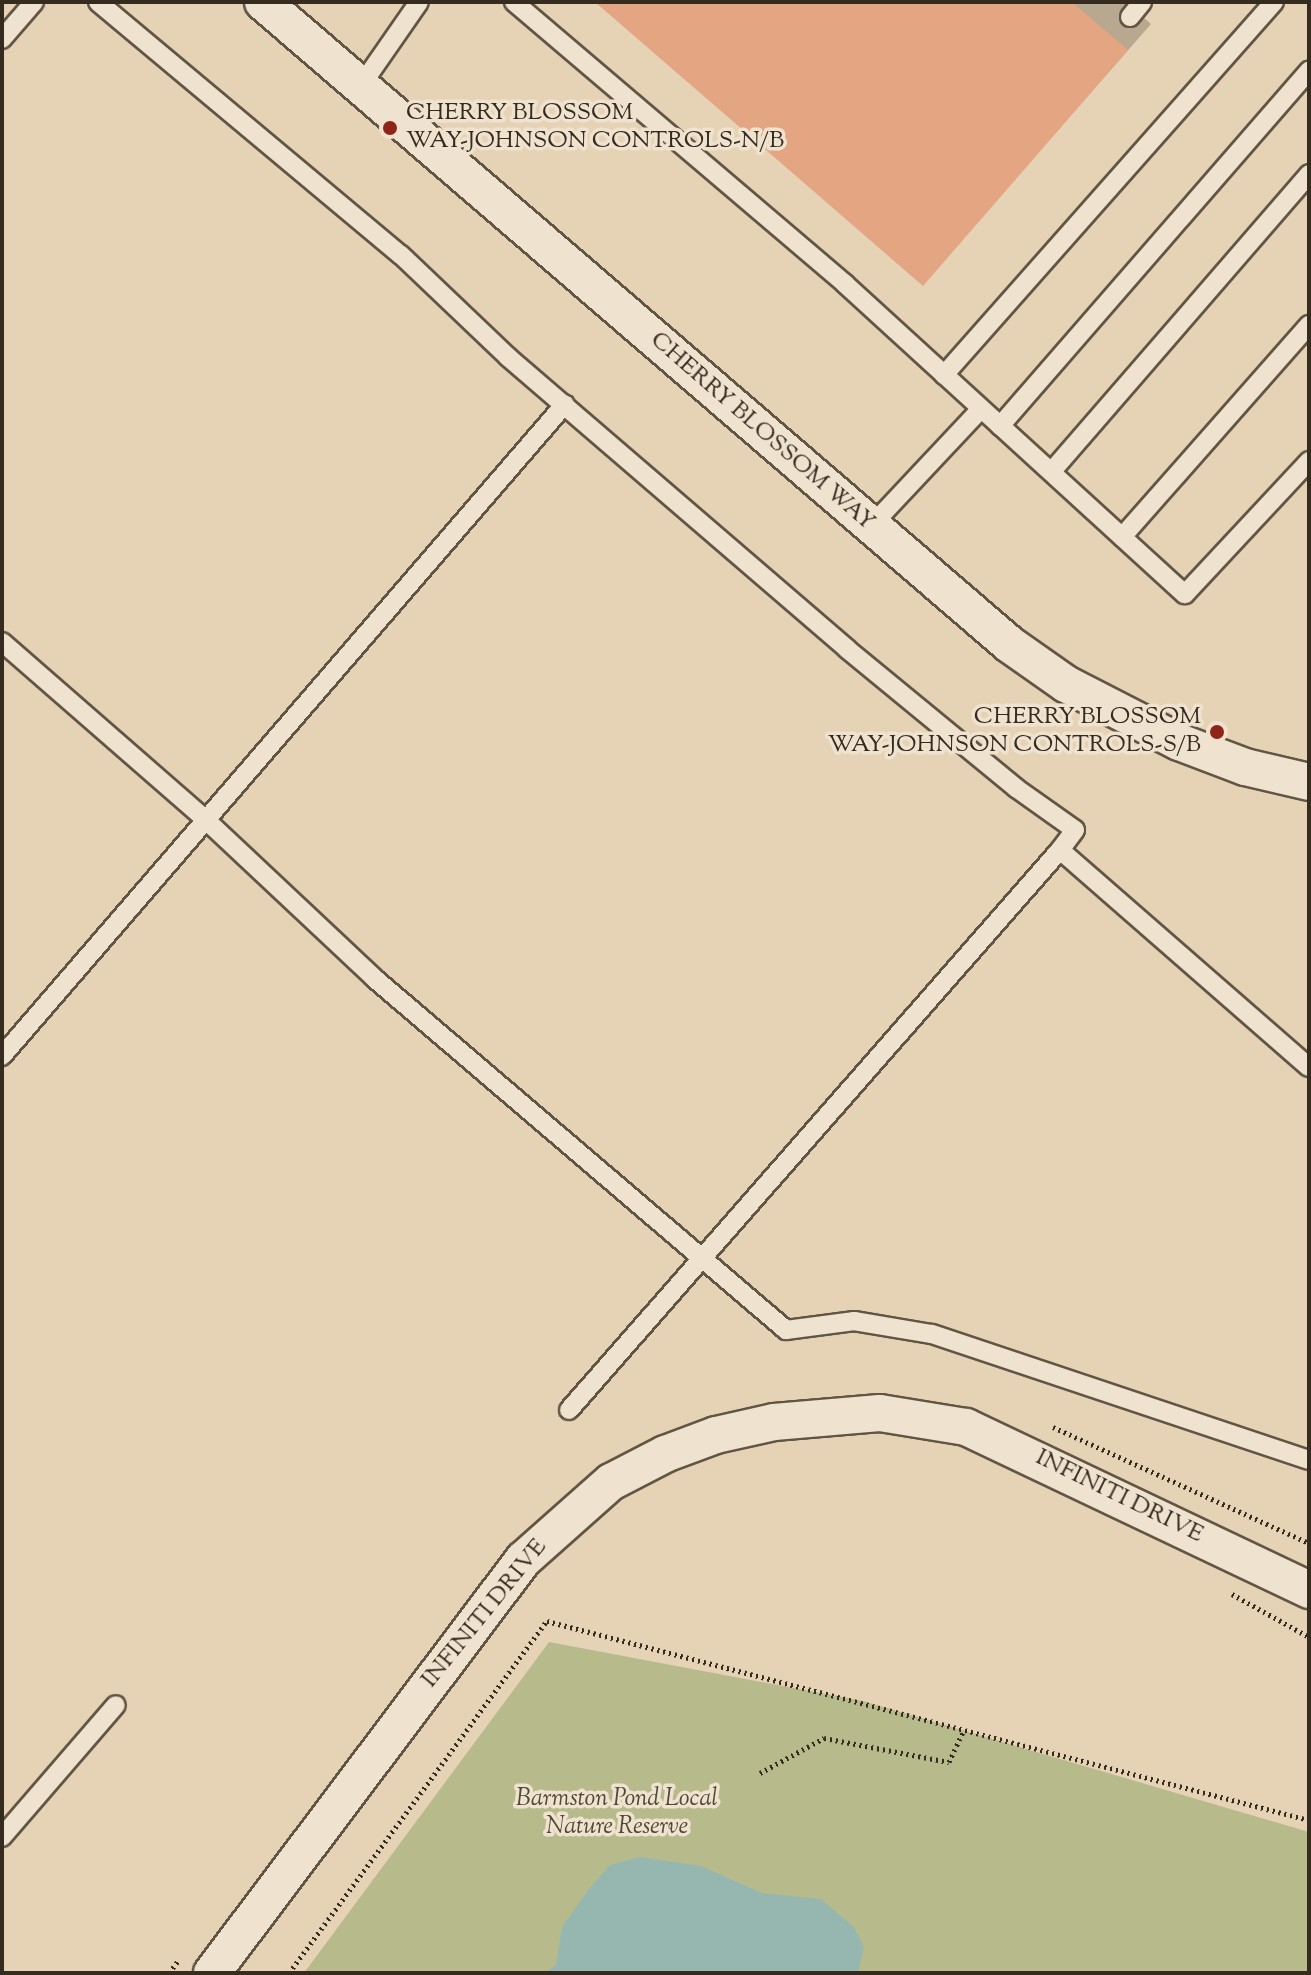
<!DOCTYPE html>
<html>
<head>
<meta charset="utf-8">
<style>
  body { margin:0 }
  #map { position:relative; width:1311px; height:1975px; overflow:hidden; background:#e6d2b5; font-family:"Sorts Mill Goudy",serif }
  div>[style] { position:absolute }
  .green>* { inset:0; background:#b7bb8c }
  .water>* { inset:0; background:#96b7b0 }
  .shadow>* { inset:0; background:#0003 }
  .building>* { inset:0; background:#e3a582 }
  .path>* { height:5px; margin-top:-2.5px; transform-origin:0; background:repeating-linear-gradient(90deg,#352c1f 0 2px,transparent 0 6px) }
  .roads { filter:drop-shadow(2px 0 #615644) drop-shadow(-2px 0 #615644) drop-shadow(0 2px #615644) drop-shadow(0 -2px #615644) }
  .lane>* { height:18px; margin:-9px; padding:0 9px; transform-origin:9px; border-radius:9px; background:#efe2cf }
  .street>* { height:36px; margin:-18px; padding:0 18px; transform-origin:18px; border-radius:18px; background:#efe2cf }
  .dots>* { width:22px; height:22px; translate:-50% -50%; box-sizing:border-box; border:4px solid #efe2cf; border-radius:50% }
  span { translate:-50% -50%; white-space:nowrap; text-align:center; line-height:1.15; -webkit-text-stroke:7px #efe2cf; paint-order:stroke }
  .poi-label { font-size:24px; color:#352c1f }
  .left { translate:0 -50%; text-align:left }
  .right { translate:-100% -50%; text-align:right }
  .street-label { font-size:24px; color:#352c1f }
  .park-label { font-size:24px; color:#4f4935; font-style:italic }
  .frame { position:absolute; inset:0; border:4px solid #352c1f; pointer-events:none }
</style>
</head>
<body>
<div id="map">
  <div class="green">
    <div style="clip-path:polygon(549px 1642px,863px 1701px,1309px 1832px,1309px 1973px,304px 1973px)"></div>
  </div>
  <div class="water">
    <div style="clip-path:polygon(640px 1857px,701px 1866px,762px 1893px,821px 1899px,854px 1927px,864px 1947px,858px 1973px,544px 1973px,556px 1965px,562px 1927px,589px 1889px,610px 1865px)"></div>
  </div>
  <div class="shadow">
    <div style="clip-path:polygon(598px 2px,1126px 2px,1151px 24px,923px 284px)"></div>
  </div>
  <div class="building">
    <div style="clip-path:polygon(595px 2px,1072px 2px,1128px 50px,923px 286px)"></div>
  </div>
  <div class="path">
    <div style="left:1053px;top:1427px;width:281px;rotate:24.4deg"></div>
    <div style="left:1232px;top:1594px;width:88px;rotate:29.2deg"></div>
    <div style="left:760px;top:1773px;width:73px;rotate:-28.7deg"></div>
    <div style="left:824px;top:1738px;width:127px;rotate:10.9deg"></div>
    <div style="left:949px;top:1762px;width:35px;rotate:-65deg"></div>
    <div style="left:169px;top:1973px;width:15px;rotate:-53deg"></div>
    <div style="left:289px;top:1973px;width:436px;rotate:-53.8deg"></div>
    <div style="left:547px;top:1621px;width:788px;rotate:14.64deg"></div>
  </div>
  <div class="roads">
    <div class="lane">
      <div style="left:98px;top:2px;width:395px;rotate:39.9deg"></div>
      <div style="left:401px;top:255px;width:148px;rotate:43.6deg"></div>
      <div style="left:508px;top:357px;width:447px;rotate:40.7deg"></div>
      <div style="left:847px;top:649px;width:219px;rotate:39.4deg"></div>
      <div style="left:1016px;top:788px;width:72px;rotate:35.4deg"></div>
      <div style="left:1075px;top:830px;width:25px;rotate:127deg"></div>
      <div style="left:514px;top:2px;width:435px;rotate:40.4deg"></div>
      <div style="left:845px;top:284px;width:460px;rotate:42.4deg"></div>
      <div style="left:1185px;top:594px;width:182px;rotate:-47deg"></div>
      <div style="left:1130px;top:17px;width:19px;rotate:-51deg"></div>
      <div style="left:2px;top:39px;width:49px;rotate:-49.1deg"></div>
      <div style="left:360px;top:87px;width:103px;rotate:-55.2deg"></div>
      <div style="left:944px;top:375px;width:498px;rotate:-48.5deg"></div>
      <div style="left:1000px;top:426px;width:471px;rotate:-49deg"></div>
      <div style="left:1052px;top:471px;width:393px;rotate:-49.1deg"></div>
      <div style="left:870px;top:527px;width:162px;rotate:-46.8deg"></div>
      <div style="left:1122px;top:537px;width:283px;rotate:-48.6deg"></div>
      <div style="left:2px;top:642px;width:271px;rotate:41.1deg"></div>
      <div style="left:206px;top:820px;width:231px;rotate:43.2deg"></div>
      <div style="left:374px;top:978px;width:542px;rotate:40.51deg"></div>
      <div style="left:786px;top:1330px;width:69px;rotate:-7.5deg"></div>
      <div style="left:854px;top:1321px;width:79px;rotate:9.5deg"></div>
      <div style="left:932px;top:1334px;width:397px;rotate:18.5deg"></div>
      <div style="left:2px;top:1056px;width:861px;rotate:-49.19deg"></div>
      <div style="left:569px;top:1410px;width:745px;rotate:-48.76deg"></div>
      <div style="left:1060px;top:850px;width:330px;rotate:41.1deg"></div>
      <div style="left:2px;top:1837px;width:174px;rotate:-49.2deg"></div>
    </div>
    <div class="street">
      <div style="left:263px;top:2px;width:984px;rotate:40.71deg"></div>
      <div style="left:1009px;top:644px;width:70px;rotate:35.1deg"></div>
      <div style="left:1066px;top:684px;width:127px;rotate:27.2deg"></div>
      <div style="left:1179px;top:742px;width:71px;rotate:20.7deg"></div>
      <div style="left:1245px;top:767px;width:66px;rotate:13.2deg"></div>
      <div style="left:212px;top:1973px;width:517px;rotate:-53.02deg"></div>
      <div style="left:523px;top:1560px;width:118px;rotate:-41.6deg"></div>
      <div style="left:611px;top:1482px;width:61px;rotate:-27.4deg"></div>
      <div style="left:665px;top:1454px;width:54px;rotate:-20.4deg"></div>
      <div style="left:716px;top:1435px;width:59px;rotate:-12.6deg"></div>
      <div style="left:774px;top:1422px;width:106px;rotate:-4.9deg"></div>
      <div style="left:880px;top:1413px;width:87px;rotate:9.2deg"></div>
      <div style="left:966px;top:1427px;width:380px;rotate:25.4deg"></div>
    </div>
  </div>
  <div class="dots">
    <div style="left:390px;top:128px;background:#8f2418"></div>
    <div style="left:1217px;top:732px;background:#8f2418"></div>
  </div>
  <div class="poi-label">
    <span class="left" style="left:406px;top:128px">CHERRY BLOSSOM<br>WAY-JOHNSON CONTROLS-N/B</span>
    <span class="right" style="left:1201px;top:732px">CHERRY BLOSSOM<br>WAY-JOHNSON CONTROLS-S/B</span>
  </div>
  <div class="street-label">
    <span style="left:762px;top:432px;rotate:41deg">CHERRY BLOSSOM WAY</span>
    <span style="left:1119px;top:1497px;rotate:26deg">INFINITI DRIVE</span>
    <span style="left:485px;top:1614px;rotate:-51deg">INFINITI DRIVE</span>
  </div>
  <div class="park-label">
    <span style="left:617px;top:1814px">Barmston Pond Local<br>Nature Reserve</span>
  </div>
  <div class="frame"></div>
</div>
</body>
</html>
